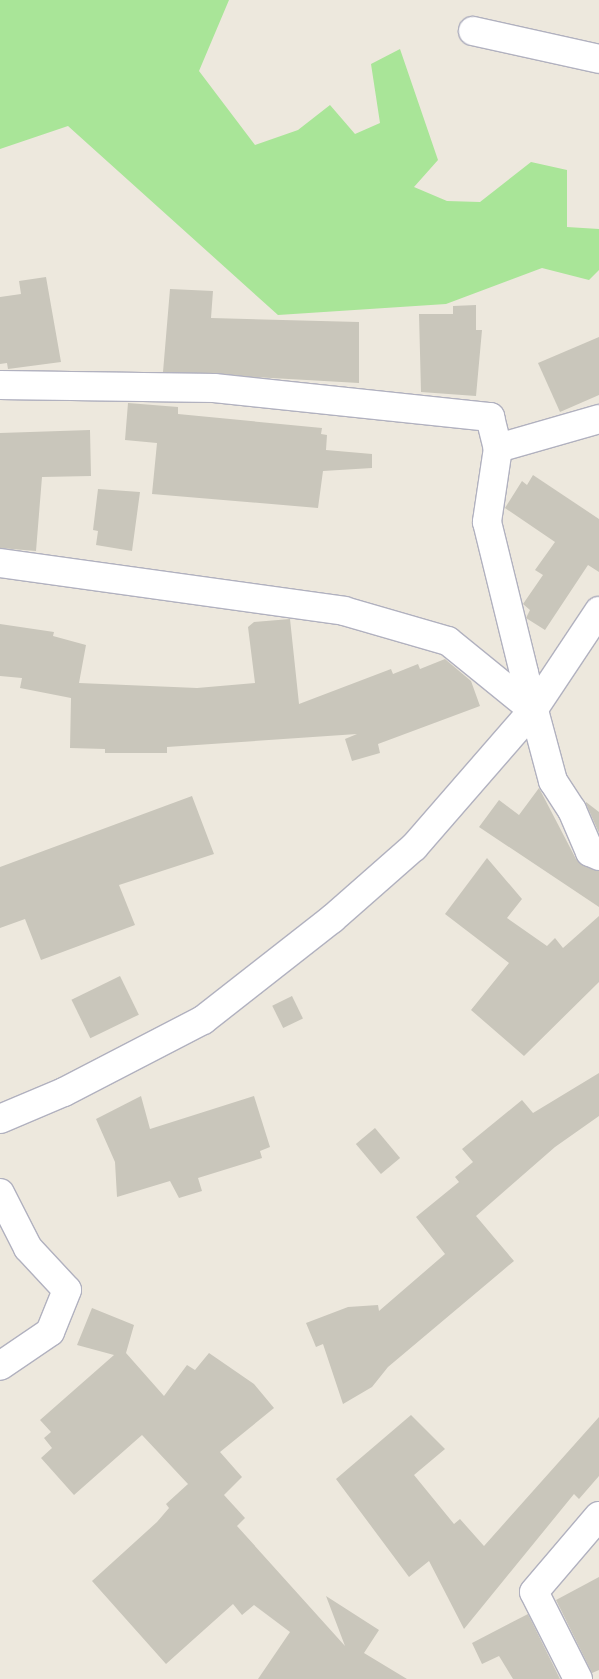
<!DOCTYPE html>
<html>
<head>
<meta charset="utf-8">
<style>
  body { margin:0 }
  #map { position:relative; width:599px; height:1679px; overflow:hidden; background:#ede8dd; font-family:"Titillium Web",sans-serif }
  div>[style] { position:absolute }
  .green>* { inset:0; background:#a9e598 }
  .building>* { inset:0; background:#c9c6bb; transform-origin:0 0 }
  .roads { filter:drop-shadow(1px 0 #b1b1bf) drop-shadow(-1px 0 #b1b1bf) drop-shadow(0 1px #b1b1bf) drop-shadow(0 -1px #b1b1bf) }
  .minor>* { height:28px; margin:-14px; padding:0 14px; transform-origin:14px; border-radius:14px; background:#fff }
  span { translate:-50% -50%; white-space:nowrap; text-align:center; line-height:1.15; -webkit-text-stroke:4.5px #fff; paint-order:stroke }
</style>
</head>
<body>
<div id="map">
  <div class="green">
    <div style="clip-path:polygon(0 0,229px 0,199px 71px,255px 145px,298px 130px,330px 105px,355px 134px,380px 123px,371px 64px,400px 49px,438px 160px,414px 187px,447px 201px,480px 202px,531px 162px,567px 170px,567px 227px,599px 229px,599px 270px,589px 280px,542px 268px,446px 304px,278px 315px,68px 126px,0 149px)"></div>
  </div>
  <div class="building">
    <div style="clip-path:polygon(46px 277px,61px 362px,8px 369px,7px 363px,0 364px,0 297px,21px 294px,19px 281px)"></div>
    <div style="clip-path:polygon(170px 289px,213px 291px,211px 318px,359px 322px,359px 383px,163px 372px)"></div>
    <div style="clip-path:polygon(476px 305px,476px 330px,482px 330px,476px 396px,421px 392px,419px 314px,453px 314px,453px 306px)"></div>
    <div style="clip-path:polygon(599px 337px,599px 395px,560px 412px,538px 363px)"></div>
    <div style="clip-path:polygon(128px 403px,178px 407px,178px 414px,322px 428px,321px 434px,327px 435px,326px 450px,372px 454px,372px 468px,323px 471px,318px 508px,152px 494px,157px 443px,125px 440px)"></div>
    <div style="clip-path:polygon(90px 430px,91px 476px,42px 477px,36px 551px,0 548px,0 433px)"></div>
    <div style="clip-path:polygon(533px 475px,599px 519px,599px 572px,588px 565px,545px 630px,526px 618px,530px 610px,523px 604px,543px 575px,535px 570px,555px 542px,505px 508px,522px 481px,527px 485px)"></div>
    <div style="clip-path:polygon(98px 489px,140px 492px,132px 551px,96px 545px,98px 531px,93px 530px)"></div>
    <div style="clip-path:polygon(290px 619px,299px 704px,391px 669px,393px 674px,418px 664px,420px 669px,445px 659px,471px 681px,480px 706px,378px 744px,380px 753px,352px 761px,345px 739px,357px 734px,167px 747px,167px 753px,105px 753px,105px 749px,70px 748px,71px 698px,20px 688px,22px 678px,0 676px,0 624px,54px 632px,53px 636px,86px 645px,79px 683px,197px 688px,255px 683px,248px 627px,254px 622px)"></div>
    <div style="clip-path:polygon(539px 788px,576px 859px,599px 871px,599px 907px,479px 827px,499px 800px,519px 815px)"></div>
    <div style="clip-path:polygon(192px 796px,214px 854px,119px 885px,135px 925px,41px 960px,25px 919px,0 928px,0 867px)"></div>
    <div style="clip-path:polygon(586px 802px,599px 812px,599px 833px,586px 804px)"></div>
    <div style="clip-path:polygon(487px 858px,522px 899px,507px 918px,547px 946px,555px 938px,563px 948px,599px 916px,599px 982px,524px 1056px,471px 1010px,509px 963px,445px 914px)"></div>
    <div style="left:120px;top:976px;width:43px;height:54px;rotate:64deg"></div>
    <div style="left:292px;top:996px;width:25px;height:22px;rotate:64deg"></div>
    <div style="clip-path:polygon(599px 1073px,599px 1116px,555px 1147px,476px 1216px,514px 1261px,388px 1367px,372px 1387px,343px 1404px,323px 1344px,316px 1347px,306px 1323px,348px 1307px,378px 1305px,379px 1311px,445px 1254px,416px 1217px,459px 1182px,455px 1177px,473px 1162px,462px 1149px,522px 1100px,533px 1113px)"></div>
    <div style="clip-path:polygon(141px 1096px,150px 1129px,254px 1096px,270px 1147px,260px 1151px,262px 1158px,198px 1178px,202px 1191px,179px 1198px,170px 1181px,117px 1197px,115px 1162px,96px 1119px)"></div>
    <div style="left:375px;top:1128px;width:39px;height:25px;rotate:50deg"></div>
    <div style="clip-path:polygon(92px 1308px,134px 1325px,126px 1353px,164px 1396px,187px 1365px,195px 1370px,209px 1353px,254px 1384px,274px 1408px,220px 1452px,242px 1477px,224px 1495px,245px 1518px,237px 1526px,345px 1646px,326px 1596px,379px 1630px,364px 1653px,407px 1679px,258px 1679px,290px 1632px,254px 1605px,242px 1615px,233px 1604px,166px 1664px,92px 1581px,157px 1522px,169px 1508px,166px 1504px,188px 1484px,142px 1435px,74px 1495px,41px 1458px,52px 1448px,44px 1438px,51px 1432px,40px 1420px,114px 1355px,77px 1345px)"></div>
    <div style="clip-path:polygon(411px 1415px,445px 1449px,414px 1475px,454px 1524px,460px 1519px,484px 1546px,599px 1417px,599px 1476px,579px 1499px,574px 1494px,464px 1629px,429px 1561px,409px 1577px,336px 1479px)"></div>
    <div style="clip-path:polygon(599px 1577px,599px 1670px,592px 1673px,556px 1600px)"></div>
    <div style="clip-path:polygon(528px 1614px,560px 1679px,513px 1679px,499px 1656px,482px 1664px,472px 1643px)"></div>
  </div>
  <div class="roads">
    <div class="minor">
      <div style="left:473px;top:31px;width:129px;rotate:12.5deg"></div>
      <div style="left:0;top:385px;width:214px;rotate:0.8deg"></div>
      <div style="left:214px;top:388px;width:278px;rotate:6deg"></div>
      <div style="left:490px;top:417px;width:32px;rotate:76deg"></div>
      <div style="left:498px;top:448px;width:75px;rotate:98.5deg"></div>
      <div style="left:487px;top:522px;width:155px;rotate:76.2deg"></div>
      <div style="left:524px;top:673px;width:112px;rotate:75deg"></div>
      <div style="left:553px;top:781px;width:35px;rotate:57deg"></div>
      <div style="left:572px;top:810px;width:46px;rotate:66.8deg"></div>
      <div style="left:590px;top:852px;width:10px;rotate:24deg"></div>
      <div style="left:498px;top:448px;width:105px;rotate:-16deg"></div>
      <div style="left:0;top:563px;width:347px;rotate:7.9deg"></div>
      <div style="left:344px;top:611px;width:108px;rotate:16.1deg"></div>
      <div style="left:448px;top:641px;width:109px;rotate:39.1deg"></div>
      <div style="left:0;top:1119px;width:69px;rotate:-22.9deg"></div>
      <div style="left:64px;top:1092px;width:157px;rotate:-27.4deg"></div>
      <div style="left:203px;top:1020px;width:164px;rotate:-38.1deg"></div>
      <div style="left:332px;top:919px;width:109px;rotate:-41.3deg"></div>
      <div style="left:414px;top:847px;width:181px;rotate:-49deg"></div>
      <div style="left:533px;top:710px;width:119px;rotate:-56.3deg"></div>
      <div style="left:0;top:1193px;width:62px;rotate:63deg"></div>
      <div style="left:28px;top:1248px;width:57px;rotate:47.1deg"></div>
      <div style="left:67px;top:1290px;width:45px;rotate:112deg"></div>
      <div style="left:50px;top:1332px;width:60px;rotate:145.8deg"></div>
      <div style="left:578px;top:1679px;width:97px;rotate:-116.8deg"></div>
      <div style="left:534px;top:1592px;width:100px;rotate:-49.5deg"></div>
    </div>
  </div>
</div>
</body>
</html>
